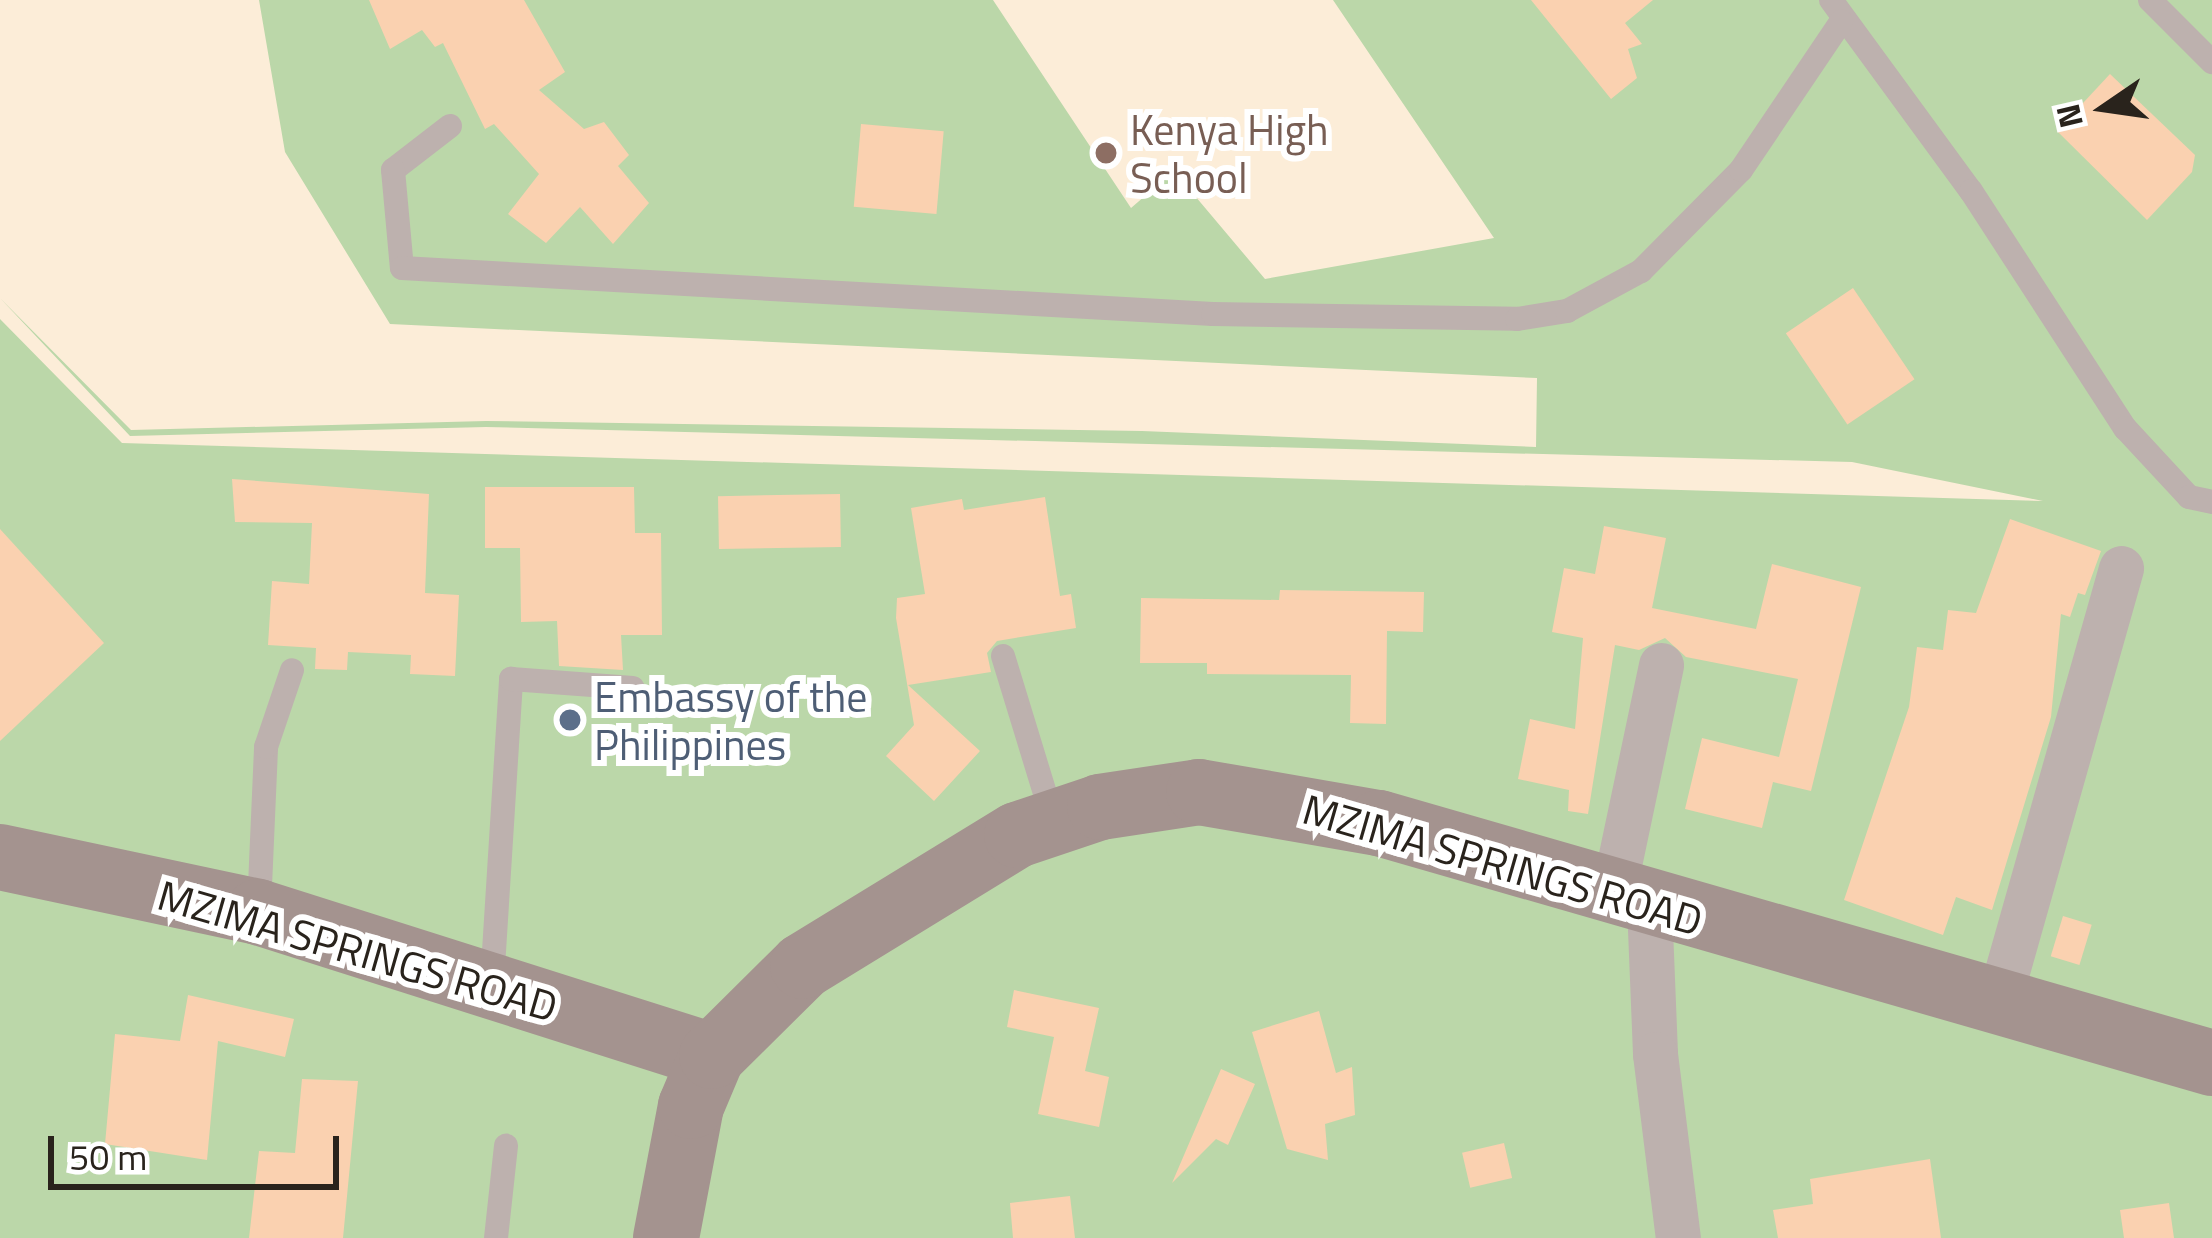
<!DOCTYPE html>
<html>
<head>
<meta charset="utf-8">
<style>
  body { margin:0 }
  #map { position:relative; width:2212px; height:1238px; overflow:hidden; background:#fcedd8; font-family:"Titillium Web",sans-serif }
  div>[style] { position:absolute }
  .green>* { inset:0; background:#bbd7a9 }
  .building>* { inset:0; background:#fad1b0; transform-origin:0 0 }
  .lane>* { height:24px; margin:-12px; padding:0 12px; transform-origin:12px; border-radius:12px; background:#bdb1ae }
  .street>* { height:45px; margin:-22.5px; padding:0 22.5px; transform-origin:22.5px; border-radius:22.5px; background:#bdb1ae }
  .secondary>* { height:66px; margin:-33px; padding:0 33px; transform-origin:33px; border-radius:33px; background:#a4938f }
  .dots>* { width:33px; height:33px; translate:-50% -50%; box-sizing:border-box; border:6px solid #fff; border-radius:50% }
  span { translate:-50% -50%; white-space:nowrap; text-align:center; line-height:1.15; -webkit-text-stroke:12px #fff; paint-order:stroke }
  .education-label { font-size:42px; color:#785e54 }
  .left { translate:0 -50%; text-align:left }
  .service-label { font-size:42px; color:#4e5e75 }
  .street-label { font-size:42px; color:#29231c }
  .north { position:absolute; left:2044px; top:48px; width:120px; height:120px; -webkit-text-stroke:9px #fff; paint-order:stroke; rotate:257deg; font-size:33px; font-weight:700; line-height:48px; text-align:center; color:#29231c }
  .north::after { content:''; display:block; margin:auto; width:42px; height:54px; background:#29231c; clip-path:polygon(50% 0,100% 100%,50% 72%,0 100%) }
  .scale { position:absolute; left:48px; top:1136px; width:291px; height:54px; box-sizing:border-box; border:6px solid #29231c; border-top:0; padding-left:15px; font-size:36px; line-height:42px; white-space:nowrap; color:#29231c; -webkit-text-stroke:9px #fff; paint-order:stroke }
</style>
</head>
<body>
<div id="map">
  <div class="green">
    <div style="clip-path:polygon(259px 0,993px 0,1131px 208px,1174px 171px,1265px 279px,1494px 238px,1333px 0,2212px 0,2212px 1238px,0 1238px,0 319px,122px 443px,2043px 501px,1852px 462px,486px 427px,130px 436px,0 298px,131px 430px,486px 421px,1142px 431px,1536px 447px,1537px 378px,390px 324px,285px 152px)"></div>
  </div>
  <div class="building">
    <div style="clip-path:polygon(369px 0,524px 0,565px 72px,539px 90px,584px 129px,604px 122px,629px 155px,618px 166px,649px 203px,613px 244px,580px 207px,546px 243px,508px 214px,539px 174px,494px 124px,485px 129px,443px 43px,435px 47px,422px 30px,390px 49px)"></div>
    <div style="clip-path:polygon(1531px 0,1653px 0,1625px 23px,1642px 44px,1628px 49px,1637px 78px,1611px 99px)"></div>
    <div style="clip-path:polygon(2110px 74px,2195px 155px,2192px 172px,2147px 220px,2057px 131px)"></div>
    <div style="left:861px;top:124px;width:83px;height:83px;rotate:5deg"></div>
    <div style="left:1853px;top:288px;width:110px;height:81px;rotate:56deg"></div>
    <div style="clip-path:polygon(232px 479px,429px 494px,425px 593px,459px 595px,455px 676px,410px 674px,411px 655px,348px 652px,347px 670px,315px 669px,316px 648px,268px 645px,272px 581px,309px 584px,312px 523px,235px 522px)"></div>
    <div style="clip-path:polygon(485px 487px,634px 487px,635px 533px,661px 533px,662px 635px,621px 635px,623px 670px,559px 666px,557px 621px,521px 622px,520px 548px,485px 548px)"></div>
    <div style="left:840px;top:494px;width:53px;height:122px;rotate:89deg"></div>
    <div style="clip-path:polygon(1045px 497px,1060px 596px,1071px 594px,1076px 628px,997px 641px,987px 653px,991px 672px,908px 685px,980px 751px,934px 801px,886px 756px,914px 725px,896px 618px,897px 598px,925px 594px,911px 508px,962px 499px,964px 510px)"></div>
    <div style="clip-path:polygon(2010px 519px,2101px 551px,2085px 595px,2078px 593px,2070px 617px,2061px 614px,2051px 717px,1992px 910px,1956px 897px,1943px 935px,1844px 900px,1909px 707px,1917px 647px,1943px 650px,1948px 610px,1976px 613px)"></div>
    <div style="clip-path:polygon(1604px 526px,1666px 538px,1652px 608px,1756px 629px,1772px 564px,1861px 587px,1811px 791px,1773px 782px,1762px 828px,1685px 809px,1702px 738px,1779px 757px,1798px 679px,1686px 657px,1665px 638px,1639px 650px,1615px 645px,1588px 814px,1568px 811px,1569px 790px,1518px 779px,1530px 719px,1575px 729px,1583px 638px,1552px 632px,1564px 568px,1595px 574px)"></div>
    <div style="clip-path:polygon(0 529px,104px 643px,0 741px)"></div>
    <div style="clip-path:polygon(1280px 590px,1424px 592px,1423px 632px,1387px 631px,1386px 724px,1350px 723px,1351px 675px,1207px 674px,1207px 663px,1140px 663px,1141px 598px,1279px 600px)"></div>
    <div style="left:2063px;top:916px;width:30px;height:42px;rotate:17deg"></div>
    <div style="clip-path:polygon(1014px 990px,1099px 1008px,1085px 1071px,1109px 1077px,1099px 1127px,1038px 1114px,1054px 1037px,1007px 1027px)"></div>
    <div style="clip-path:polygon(188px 995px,294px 1019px,285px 1057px,218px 1041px,207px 1160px,105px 1144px,115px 1034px,180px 1041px)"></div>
    <div style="clip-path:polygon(1319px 1011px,1336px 1073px,1352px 1067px,1355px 1115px,1325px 1124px,1328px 1160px,1287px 1149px,1252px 1032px)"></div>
    <div style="clip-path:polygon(1221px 1069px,1255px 1084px,1228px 1145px,1216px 1139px,1172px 1183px)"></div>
    <div style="clip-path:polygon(302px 1079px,358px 1081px,343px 1238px,249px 1238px,259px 1151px,295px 1153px)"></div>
    <div style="left:1504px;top:1143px;width:36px;height:43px;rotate:77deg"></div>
    <div style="clip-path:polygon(1930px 1159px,1941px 1238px,1778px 1238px,1773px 1210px,1813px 1204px,1810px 1179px)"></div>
    <div style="clip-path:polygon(1070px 1196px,1075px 1238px,1013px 1238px,1010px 1203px)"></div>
    <div style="clip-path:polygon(2169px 1203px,2174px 1238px,2124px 1238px,2120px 1210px)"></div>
  </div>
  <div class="lane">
    <div style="left:1831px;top:0;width:237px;rotate:53.8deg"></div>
    <div style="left:1971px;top:191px;width:283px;rotate:57deg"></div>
    <div style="left:2125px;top:428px;width:94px;rotate:47.2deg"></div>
    <div style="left:2189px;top:497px;width:24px;rotate:12deg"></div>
    <div style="left:2150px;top:0;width:88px;rotate:45deg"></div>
    <div style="left:450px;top:126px;width:72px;rotate:142.3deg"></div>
    <div style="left:393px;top:170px;width:98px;rotate:84.8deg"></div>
    <div style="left:402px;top:268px;width:812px;rotate:3.25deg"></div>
    <div style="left:1213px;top:314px;width:304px;rotate:0.9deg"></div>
    <div style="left:1517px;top:319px;width:51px;rotate:-9.1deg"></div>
    <div style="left:1567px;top:311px;width:84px;rotate:-28.4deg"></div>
    <div style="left:1641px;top:271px;width:142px;rotate:-45.3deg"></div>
    <div style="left:1741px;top:170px;width:179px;rotate:-56deg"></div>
    <div style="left:1003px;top:656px;width:171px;rotate:73deg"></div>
    <div style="left:259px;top:909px;width:162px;rotate:-87.5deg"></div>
    <div style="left:266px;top:747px;width:81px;rotate:-71.3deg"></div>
    <div style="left:492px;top:983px;width:305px;rotate:-86.4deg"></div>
    <div style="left:511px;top:679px;width:122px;rotate:4.2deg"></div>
    <div style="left:496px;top:1238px;width:93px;rotate:-83.8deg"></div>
  </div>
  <div class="street">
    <div style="left:1613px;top:893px;width:233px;rotate:-78.1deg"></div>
    <div style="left:1649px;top:904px;width:150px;rotate:87.7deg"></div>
    <div style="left:1655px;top:1054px;width:185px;rotate:82.9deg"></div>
    <div style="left:1998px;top:1003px;width:452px;rotate:-74.2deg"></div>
  </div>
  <div class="secondary">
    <div style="left:0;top:857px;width:264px;rotate:12deg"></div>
    <div style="left:258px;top:912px;width:476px;rotate:17.6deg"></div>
    <div style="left:666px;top:1238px;width:134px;rotate:-79.3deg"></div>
    <div style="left:691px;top:1106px;width:54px;rotate:-67.2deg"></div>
    <div style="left:712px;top:1056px;width:128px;rotate:-44.7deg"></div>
    <div style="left:803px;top:966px;width:251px;rotate:-31.5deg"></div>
    <div style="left:1017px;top:835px;width:88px;rotate:-18.6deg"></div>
    <div style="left:1100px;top:807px;width:100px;rotate:-8.6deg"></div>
    <div style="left:1199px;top:792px;width:183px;rotate:9.8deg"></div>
    <div style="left:1379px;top:823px;width:867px;rotate:16.07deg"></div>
  </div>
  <div class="dots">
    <div style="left:1106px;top:153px;background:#8d6e63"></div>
    <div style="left:570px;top:720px;background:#5c6f8a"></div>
  </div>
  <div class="education-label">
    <span class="left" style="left:1130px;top:153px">Kenya High<br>School</span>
  </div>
  <div class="service-label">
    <span class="left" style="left:594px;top:720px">Embassy of the<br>Philippines</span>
  </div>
  <div class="street-label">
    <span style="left:1503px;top:864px;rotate:16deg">MZIMA SPRINGS ROAD</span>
    <span style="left:358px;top:950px;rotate:16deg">MZIMA SPRINGS ROAD</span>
  </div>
  <div class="north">N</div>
  <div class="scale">50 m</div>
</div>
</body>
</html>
